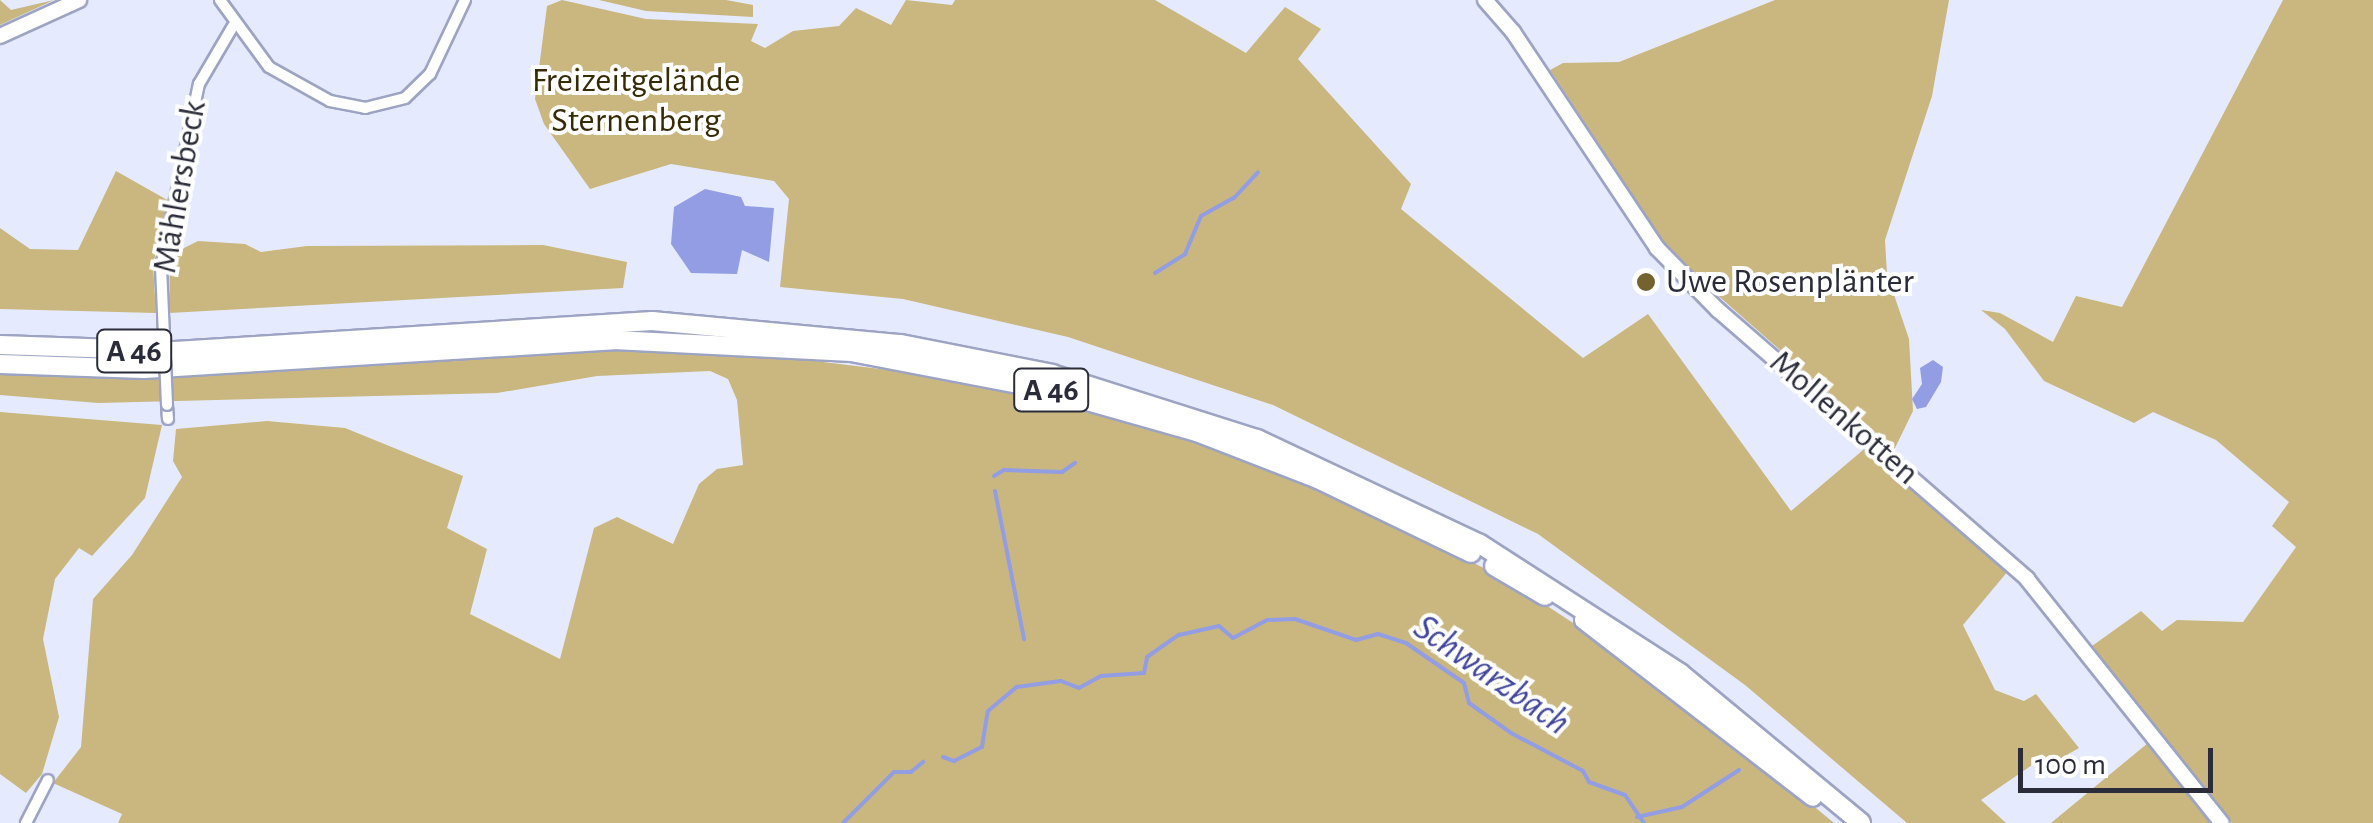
<!DOCTYPE html>
<html>
<head>
<meta charset="utf-8">
<style>
  body { margin:0 }
  #map { position:relative; width:2373px; height:823px; overflow:hidden; background:#e6eaff; font-family:"Alegreya Sans",sans-serif }
  div>[style] { position:absolute }
  .green>* { inset:0; background:#c9b77f }
  .water>* { inset:0; background:#929de4 }
  .stream>* { height:4px; margin:-2px; padding:0 2px; transform-origin:2px; border-radius:2px; background:#929de4 }
  .roads { filter:drop-shadow(2px 0 #9da4c3) drop-shadow(-2px 0 #9da4c3) drop-shadow(0 2px #9da4c3) drop-shadow(0 -2px #9da4c3) }
  .minor>* { height:10px; margin:-5px; padding:0 5px; transform-origin:5px; border-radius:5px; background:#fff }
  .secondary>* { height:14px; margin:-7px; padding:0 7px; transform-origin:7px; border-radius:7px; background:#fff }
  .motorway>* { height:18px; margin:-9px; padding:0 9px; transform-origin:9px; border-radius:9px; background:#fff }
  .bridges { filter:drop-shadow(2px 0 #9da4c3) drop-shadow(-2px 0 #9da4c3) drop-shadow(0 2px #9da4c3) drop-shadow(0 -2px #9da4c3) }
  .minor-bridge>* { height:10px; margin:-5px; padding:0 5px; transform-origin:5px; border-radius:5px; background:#fff }
  .dots>* { width:28px; height:28px; translate:-50% -50%; box-sizing:border-box; border:5px solid #fff; border-radius:50% }
  span { translate:-50% -50%; white-space:nowrap; text-align:center; line-height:1.15; -webkit-text-stroke:8px #fff; paint-order:stroke }
  .shield-label span { padding:2px 8px; background:#fff; border:2px solid; border-radius:8px; -webkit-text-stroke-width:0 }
  .shield-label { font-size:32px; color:#2a2d39; font-weight:700 }
  .park-label { font-size:35px; color:#362b07 }
  .street-label { font-size:35px; color:#2a2d39 }
  .poi-label { font-size:35px; color:#2a2d39 }
  .left { translate:0 -50%; text-align:left }
  .water-label { font-size:38px; color:#41469a; font-style:italic }
  .scale { position:absolute; left:2018px; top:748px; width:195px; height:45px; box-sizing:border-box; border:5px solid #2a2d39; border-top:0; padding-left:12px; font-size:30px; line-height:35px; white-space:nowrap; color:#2a2d39; -webkit-text-stroke:8px #fff; paint-order:stroke }
</style>
</head>
<body>
<div id="map">
  <div class="green">
    <div style="clip-path:polygon(0 0,11px 10px,54px 0,0 25px)"></div>
    <div style="clip-path:polygon(562px 0,646px 19px,758px 24px,751px 41px,765px 48px,793px 31px,839px 26px,856px 8px,891px 25px,906px 0,952px 5px,955px 0,1155px 0,1246px 53px,1285px 7px,1321px 29px,1298px 59px,1411px 184px,1401px 209px,1583px 358px,1648px 314px,1791px 511px,1869px 445px,2008px 571px,1963px 625px,1995px 690px,2024px 701px,2036px 694px,2079px 748px,2058px 760px,2038px 761px,1981px 800px,2006px 823px,1907px 823px,1745px 685px,1538px 534px,1273px 405px,1068px 337px,903px 299px,780px 287px,789px 199px,774px 181px,671px 164px,590px 189px,544px 124px,535px 99px,547px 6px)"></div>
    <div style="clip-path:polygon(599px 0,726px 0,753px 5px,753px 17px,646px 11px)"></div>
    <div style="clip-path:polygon(1775px 0,1949px 0,1932px 96px,1885px 240px,1887px 274px,1909px 339px,1913px 411px,1894px 450px,1673px 256px,1550px 70px,1563px 63px,1619px 62px)"></div>
    <div style="clip-path:polygon(2283px 0,2373px 0,2373px 823px,2232px 823px,2092px 646px,2141px 611px,2162px 631px,2177px 620px,2243px 622px,2296px 547px,2272px 526px,2289px 502px,2216px 440px,2153px 412px,2134px 423px,2044px 381px,2005px 329px,1981px 310px,2000px 313px,2053px 342px,2076px 296px,2122px 307px)"></div>
    <div style="clip-path:polygon(116px 171px,169px 201px,153px 264px,156px 313px,0 309px,0 228px,30px 249px,78px 250px)"></div>
    <div style="clip-path:polygon(198px 241px,245px 244px,261px 252px,307px 246px,543px 245px,627px 262px,623px 288px,169px 313px,170px 255px)"></div>
    <div style="clip-path:polygon(608px 346px,708px 348px,995px 383px,1304px 476px,1509px 581px,1663px 682px,1834px 823px,118px 823px,122px 814px,53px 783px,81px 747px,93px 599px,132px 555px,182px 477px,173px 461px,176px 429px,267px 421px,345px 428px,463px 476px,447px 528px,487px 549px,470px 614px,560px 659px,594px 528px,617px 517px,673px 544px,699px 484px,717px 469px,743px 465px,737px 400px,728px 379px,710px 371px,597px 376px,497px 393px,98px 403px,0 395px,0 370px)"></div>
    <div style="clip-path:polygon(0 412px,162px 425px,145px 498px,92px 556px,79px 548px,55px 579px,43px 639px,59px 717px,42px 774px,26px 793px,0 774px)"></div>
    <div style="clip-path:polygon(2148px 743px,2214px 823px,2051px 823px)"></div>
  </div>
  <div class="water">
    <div style="clip-path:polygon(705px 189px,741px 197px,745px 206px,774px 208px,769px 262px,742px 250px,737px 274px,691px 273px,671px 244px,674px 207px)"></div>
    <div style="clip-path:polygon(1933px 360px,1943px 367px,1941px 382px,1926px 407px,1917px 409px,1912px 399px,1922px 384px,1920px 368px)"></div>
  </div>
  <div class="stream">
    <div style="left:1155px;top:273px;width:36px;rotate:-32deg"></div>
    <div style="left:1185px;top:254px;width:41px;rotate:-67.2deg"></div>
    <div style="left:1201px;top:216px;width:38px;rotate:-29deg"></div>
    <div style="left:1234px;top:198px;width:35px;rotate:-47deg"></div>
    <div style="left:994px;top:476px;width:12px;rotate:-31deg"></div>
    <div style="left:1004px;top:470px;width:58px;rotate:2deg"></div>
    <div style="left:1062px;top:472px;width:16px;rotate:-35deg"></div>
    <div style="left:995px;top:491px;width:151px;rotate:78.9deg"></div>
    <div style="left:943px;top:757px;width:12px;rotate:20deg"></div>
    <div style="left:954px;top:761px;width:31px;rotate:-27deg"></div>
    <div style="left:982px;top:747px;width:36px;rotate:-81deg"></div>
    <div style="left:988px;top:711px;width:38px;rotate:-40deg"></div>
    <div style="left:1017px;top:687px;width:44px;rotate:-7.8deg"></div>
    <div style="left:1061px;top:681px;width:19px;rotate:21deg"></div>
    <div style="left:1079px;top:688px;width:25px;rotate:-29deg"></div>
    <div style="left:1101px;top:676px;width:43px;rotate:-4deg"></div>
    <div style="left:1144px;top:673px;width:16px;rotate:-79deg"></div>
    <div style="left:1147px;top:657px;width:39px;rotate:-35deg"></div>
    <div style="left:1179px;top:635px;width:41px;rotate:-12.7deg"></div>
    <div style="left:1219px;top:626px;width:18px;rotate:41deg"></div>
    <div style="left:1233px;top:638px;width:38px;rotate:-28deg"></div>
    <div style="left:1267px;top:620px;width:28px;rotate:-2deg"></div>
    <div style="left:1295px;top:619px;width:65px;rotate:19deg"></div>
    <div style="left:1356px;top:640px;width:23px;rotate:-15deg"></div>
    <div style="left:1378px;top:634px;width:29px;rotate:18deg"></div>
    <div style="left:1406px;top:643px;width:70px;rotate:34.6deg"></div>
    <div style="left:1464px;top:683px;width:21px;rotate:76deg"></div>
    <div style="left:1469px;top:703px;width:52px;rotate:35.5deg"></div>
    <div style="left:1511px;top:733px;width:81px;rotate:27.8deg"></div>
    <div style="left:1583px;top:771px;width:13px;rotate:61deg"></div>
    <div style="left:1589px;top:782px;width:38px;rotate:20deg"></div>
    <div style="left:1625px;top:795px;width:34px;rotate:56deg"></div>
    <div style="left:1637px;top:817px;width:46px;rotate:-12.5deg"></div>
    <div style="left:1682px;top:807px;width:68px;rotate:-33deg"></div>
    <div style="left:843px;top:823px;width:72px;rotate:-45deg"></div>
    <div style="left:894px;top:772px;width:17px"></div>
    <div style="left:911px;top:772px;width:16px;rotate:-40deg"></div>
  </div>
  <div class="roads">
    <div class="minor">
      <div style="left:220px;top:0;width:83px;rotate:53.8deg"></div>
      <div style="left:269px;top:67px;width:70px;rotate:29.1deg"></div>
      <div style="left:330px;top:101px;width:36px;rotate:11deg"></div>
      <div style="left:365px;top:108px;width:41px;rotate:-14deg"></div>
      <div style="left:405px;top:98px;width:35px;rotate:-44deg"></div>
      <div style="left:430px;top:74px;width:82px;rotate:-64.7deg"></div>
      <div style="left:161px;top:267px;width:187px;rotate:-78.3deg"></div>
      <div style="left:199px;top:84px;width:67px;rotate:-59.6deg"></div>
      <div style="left:167px;top:405px;width:14px;rotate:86deg"></div>
      <div style="left:26px;top:823px;width:48px;rotate:-62.9deg"></div>
    </div>
    <div class="secondary">
      <div style="left:1485px;top:0;width:43px;rotate:48.8deg"></div>
      <div style="left:1513px;top:32px;width:260px;rotate:56.3deg"></div>
      <div style="left:1657px;top:248px;width:87px;rotate:45.5deg"></div>
      <div style="left:1718px;top:310px;width:410px;rotate:41deg"></div>
      <div style="left:2027px;top:579px;width:312px;rotate:51.4deg"></div>
      <div style="left:0;top:36px;width:87px;rotate:-24.5deg"></div>
    </div>
    <div class="motorway">
      <div style="left:0;top:345px;width:175px;rotate:2deg"></div>
      <div style="left:175px;top:351px;width:478px;rotate:-3.6deg"></div>
      <div style="left:652px;top:321px;width:250px;rotate:5.3deg"></div>
      <div style="left:901px;top:344px;width:154px;rotate:11.2deg"></div>
      <div style="left:1052px;top:374px;width:215px;rotate:17.6deg"></div>
      <div style="left:1257px;top:439px;width:246px;rotate:25.2deg"></div>
      <div style="left:1480px;top:544px;width:238px;rotate:32.8deg"></div>
      <div style="left:1680px;top:673px;width:235px;rotate:39.6deg"></div>
      <div style="left:0;top:364px;width:144px;rotate:2deg"></div>
      <div style="left:144px;top:369px;width:471px;rotate:-3.5deg"></div>
      <div style="left:614px;top:340px;width:238px;rotate:2.9deg"></div>
      <div style="left:852px;top:352px;width:197px;rotate:10.9deg"></div>
      <div style="left:1045px;top:389px;width:158px;rotate:15.8deg"></div>
      <div style="left:1197px;top:432px;width:130px;rotate:21.2deg"></div>
      <div style="left:1318px;top:479px;width:170px;rotate:25.8deg"></div>
      <div style="left:1494px;top:566px;width:59px;rotate:30.5deg"></div>
      <div style="left:1584px;top:620px;width:289px;rotate:37.7deg"></div>
    </div>
  </div>
  <div class="bridges">
    <div class="minor-bridge">
      <div style="left:161px;top:267px;width:138px;rotate:87.5deg"></div>
    </div>
  </div>
  <div class="dots">
    <div style="left:1646px;top:282px;background:#746331"></div>
  </div>
  <div class="shield-label">
    <span style="left:134px;top:351px">A 46</span>
    <span style="left:1051px;top:390px">A 46</span>
  </div>
  <div class="park-label">
    <span style="left:636px;top:101px">Freizeitgelände<br>Sternenberg</span>
  </div>
  <div class="street-label">
    <span style="left:180px;top:187px;rotate:-80deg">Mählersbeck</span>
    <span style="left:1844px;top:418px;rotate:41deg">Mollenkotten</span>
  </div>
  <div class="poi-label">
    <span class="left" style="left:1666px;top:282px">Uwe Rosenplänter</span>
  </div>
  <div class="water-label">
    <span style="left:1491px;top:676px;rotate:35deg">Schwarzbach</span>
  </div>
  <div class="scale">100 m</div>
</div>
</body>
</html>
